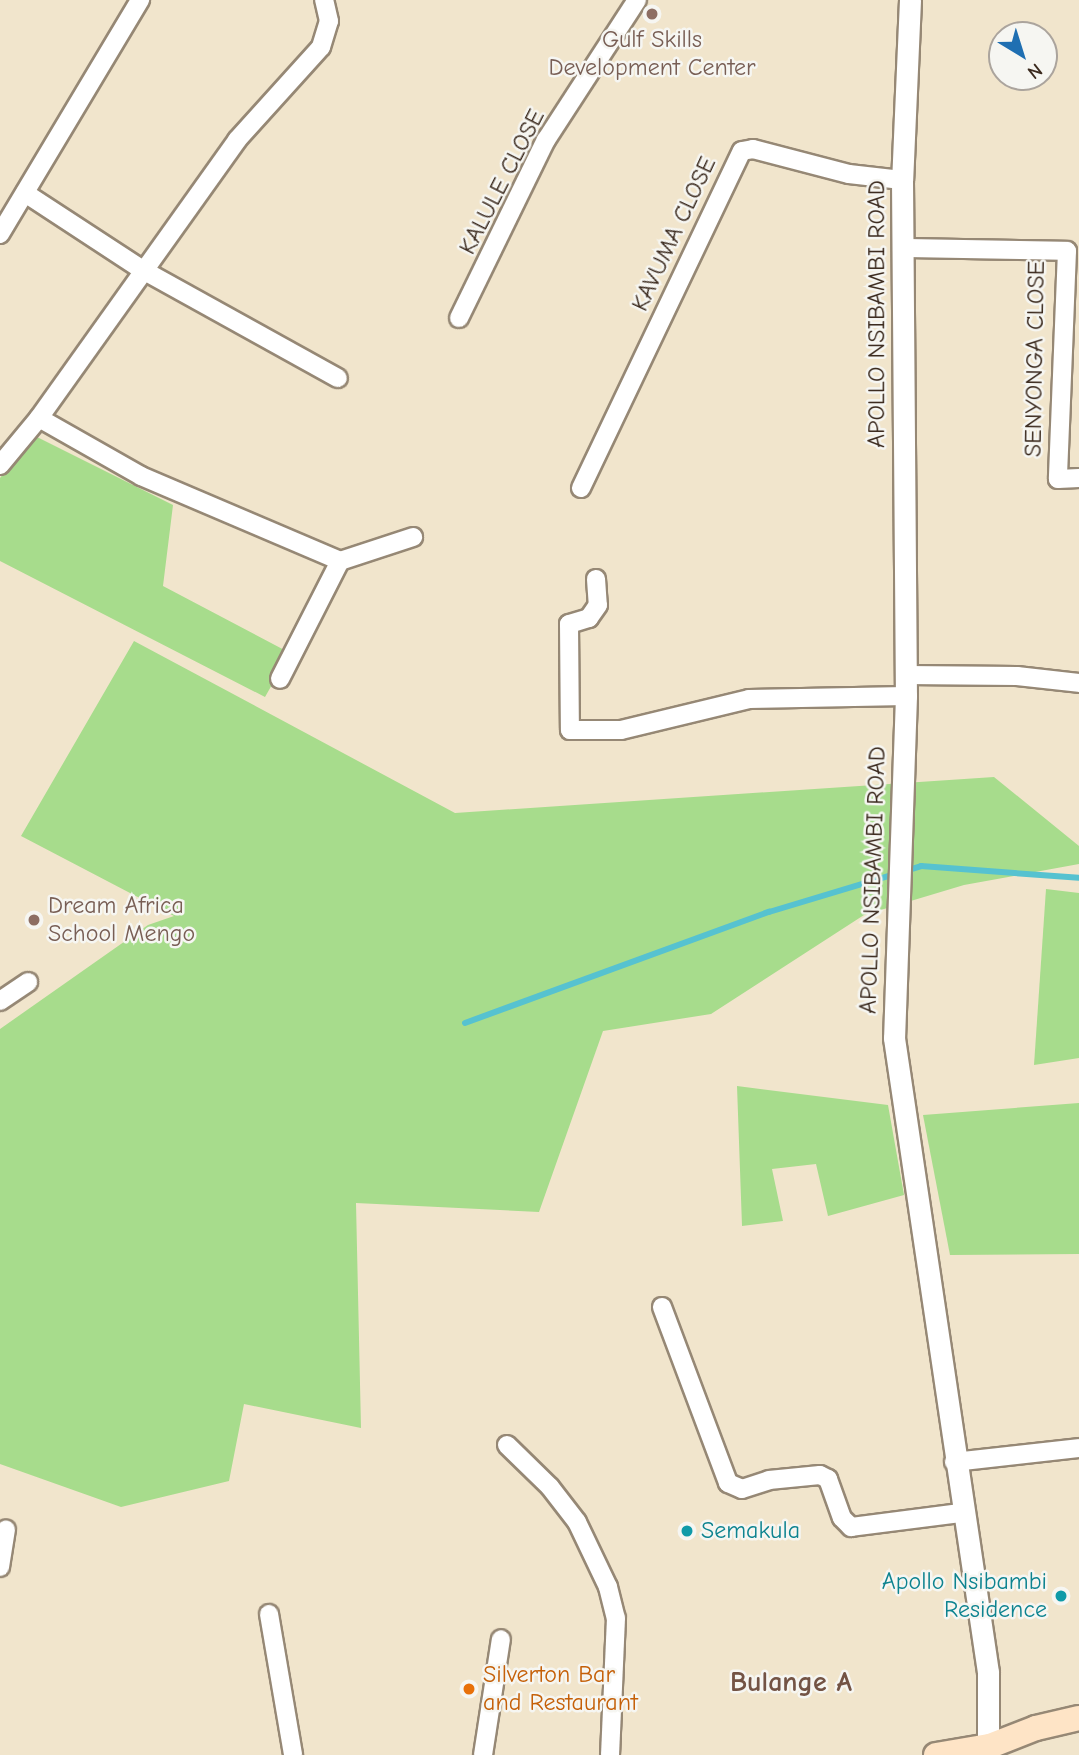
<!DOCTYPE html>
<html>
<head>
<meta charset="utf-8">
<style>
  body { margin:0 }
  #map { position:relative; width:1079px; height:1755px; overflow:hidden; background:#f1e5cc; font-family:"Comic Neue",sans-serif }
  div>[style] { position:absolute }
  .green>* { inset:0; background:#a7dc8c }
  .stream>* { height:6px; margin:-3px; padding:0 3px; transform-origin:3px; border-radius:3px; background:#56c2d0 }
  .roads { filter:drop-shadow(2px 0 #968875) drop-shadow(-2px 0 #968875) drop-shadow(0 2px #968875) drop-shadow(0 -2px #968875) }
  .minor>* { height:18px; margin:-9px; padding:0 9px; transform-origin:9px; border-radius:9px; background:#fff }
  .tertiary>* { height:21px; margin:-10.5px; padding:0 10.5px; transform-origin:10.5px; border-radius:10.5px; background:#fff }
  .secondary>* { height:24px; margin:-12px; padding:0 12px; transform-origin:12px; border-radius:12px; background:#fee4c6 }
  .dots>* { width:19px; height:19px; translate:-50% -50%; box-sizing:border-box; border:4px solid #f6f6f2; border-radius:50% }
  span { translate:-50% -50%; white-space:nowrap; text-align:center; line-height:1.15; -webkit-text-stroke:5px #f6f6f2; paint-order:stroke }
  .education-label { font-size:24px; color:#785e54 }
  .left { translate:0 -50%; text-align:left }
  .street-label { font-size:24px; color:#3b2a1e }
  .culture-label { font-size:24px; color:#0d838f }
  .right { translate:-100% -50%; text-align:right }
  .food-label { font-size:24px; color:#c56008 }
  .quarter-label { font-size:28px; color:#735344; font-weight:700 }
  .north { position:absolute; left:988px; top:21px; width:70px; height:70px; box-sizing:border-box; background:#f6f6f2; border:2px solid #aba49d; border-radius:50%; rotate:142deg; font-size:19px; font-weight:700; line-height:28px; text-align:center; color:#3b2a1e }
  .north::after { content:''; display:block; margin:auto; width:24px; height:32px; background:#1f6fb2; clip-path:polygon(50% 0,100% 100%,50% 72%,0 100%) }
</style>
</head>
<body>
<div id="map">
  <div class="green">
    <div style="clip-path:polygon(33px 435px,173px 505px,163px 586px,290px 653px,265px 697px,0 561px,0 478px)"></div>
    <div style="clip-path:polygon(134px 641px,455px 813px,994px 777px,1079px 846px,1079px 864px,964px 885px,864px 915px,711px 1014px,603px 1031px,539px 1212px,356px 1203px,361px 1428px,244px 1404px,229px 1481px,121px 1507px,0 1464px,0 1029px,148px 925px,174px 916px,21px 836px)"></div>
    <div style="clip-path:polygon(1046px 889px,1079px 893px,1079px 1058px,1034px 1065px)"></div>
    <div style="clip-path:polygon(737px 1086px,888px 1105px,904px 1195px,828px 1216px,816px 1164px,772px 1169px,783px 1221px,742px 1226px)"></div>
    <div style="clip-path:polygon(1079px 1103px,1079px 1254px,950px 1255px,923px 1115px)"></div>
  </div>
  <div class="stream">
    <div style="left:465px;top:1023px;width:324px;rotate:-20.1deg"></div>
    <div style="left:769px;top:912px;width:159px;rotate:-16.8deg"></div>
    <div style="left:921px;top:866px;width:158px;rotate:4.3deg"></div>
  </div>
  <div class="roads">
    <div class="minor">
      <div style="left:25px;top:193px;width:139px;rotate:33.2deg"></div>
      <div style="left:141px;top:269px;width:225px;rotate:29deg"></div>
      <div style="left:0;top:234px;width:273px;rotate:-59.1deg"></div>
      <div style="left:902px;top:248px;width:165px;rotate:1deg"></div>
      <div style="left:1067px;top:251px;width:228px;rotate:92.3deg"></div>
      <div style="left:1058px;top:479px;width:21px;rotate:-3deg"></div>
      <div style="left:459px;top:318px;width:198px;rotate:-64deg"></div>
      <div style="left:546px;top:140px;width:167px;rotate:-57deg"></div>
      <div style="left:39px;top:418px;width:117px;rotate:29.6deg"></div>
      <div style="left:141px;top:476px;width:216px;rotate:23.1deg"></div>
      <div style="left:340px;top:561px;width:132px;rotate:117deg"></div>
      <div style="left:0;top:465px;width:61px;rotate:-50.3deg"></div>
      <div style="left:39px;top:418px;width:341px;rotate:-54.5deg"></div>
      <div style="left:237px;top:140px;width:125px;rotate:-47.9deg"></div>
      <div style="left:321px;top:47px;width:27px;rotate:-73deg"></div>
      <div style="left:329px;top:21px;width:22px;rotate:-103deg"></div>
      <div style="left:581px;top:488px;width:373px;rotate:-64.5deg"></div>
      <div style="left:742px;top:151px;width:11px;rotate:-10deg"></div>
      <div style="left:753px;top:149px;width:99px;rotate:14.6deg"></div>
      <div style="left:849px;top:174px;width:53px;rotate:6.5deg"></div>
      <div style="left:340px;top:561px;width:77px;rotate:-18.2deg"></div>
      <div style="left:596px;top:579px;width:26px;rotate:86deg"></div>
      <div style="left:598px;top:605px;width:16px;rotate:125deg"></div>
      <div style="left:589px;top:618px;width:21px;rotate:163deg"></div>
      <div style="left:569px;top:624px;width:106px;rotate:89.5deg"></div>
      <div style="left:570px;top:730px;width:51px"></div>
      <div style="left:621px;top:730px;width:132px;rotate:-13.6deg"></div>
      <div style="left:749px;top:699px;width:157px;rotate:-1.1deg"></div>
      <div style="left:906px;top:675px;width:111px;rotate:0.5deg"></div>
      <div style="left:1017px;top:676px;width:62px;rotate:6.4deg"></div>
      <div style="left:0;top:1001px;width:34px;rotate:-34deg"></div>
      <div style="left:662px;top:1307px;width:188px;rotate:69.4deg"></div>
      <div style="left:728px;top:1483px;width:15px;rotate:23deg"></div>
      <div style="left:742px;top:1489px;width:28px;rotate:-18deg"></div>
      <div style="left:769px;top:1480px;width:51px;rotate:-5.6deg"></div>
      <div style="left:820px;top:1475px;width:9px;rotate:27deg"></div>
      <div style="left:828px;top:1479px;width:41px;rotate:70.3deg"></div>
      <div style="left:842px;top:1518px;width:13px;rotate:45deg"></div>
      <div style="left:851px;top:1527px;width:111px;rotate:-7.3deg"></div>
      <div style="left:507px;top:1445px;width:60px;rotate:44.3deg"></div>
      <div style="left:550px;top:1487px;width:44px;rotate:52.4deg"></div>
      <div style="left:577px;top:1522px;width:72px;rotate:64.5deg"></div>
      <div style="left:608px;top:1587px;width:32px;rotate:76deg"></div>
      <div style="left:616px;top:1618px;width:137px;rotate:92.5deg"></div>
      <div style="left:954px;top:1462px;width:126px;rotate:-6.4deg"></div>
      <div style="left:0;top:1567px;width:38px;rotate:-81deg"></div>
      <div style="left:269px;top:1614px;width:143px;rotate:80.3deg"></div>
      <div style="left:483px;top:1755px;width:117px;rotate:-81.2deg"></div>
    </div>
    <div class="tertiary">
      <div style="left:910px;top:0;width:180px;rotate:92.5deg"></div>
      <div style="left:902px;top:180px;width:516px;rotate:89.56deg"></div>
      <div style="left:906px;top:696px;width:342px;rotate:92deg"></div>
      <div style="left:894px;top:1038px;width:641px;rotate:81.57deg"></div>
      <div style="left:988px;top:1672px;width:83px;rotate:90deg"></div>
    </div>
    <div class="secondary">
      <div style="left:936px;top:1755px;width:55px;rotate:-9.5deg"></div>
      <div style="left:990px;top:1746px;width:49px;rotate:-21.4deg"></div>
      <div style="left:1036px;top:1728px;width:44px;rotate:-13.1deg"></div>
    </div>
  </div>
  <div class="dots">
    <div style="left:652px;top:14px;background:#8d6e63"></div>
    <div style="left:34px;top:920px;background:#8d6e63"></div>
    <div style="left:687px;top:1531px;background:#0f9aa8"></div>
    <div style="left:1061px;top:1596px;background:#0f9aa8"></div>
    <div style="left:469px;top:1689px;background:#e8710a"></div>
  </div>
  <div class="education-label">
    <span style="left:652px;top:54px">Gulf Skills<br>Development Center</span>
    <span class="left" style="left:48px;top:920px">Dream Africa<br>School Mengo</span>
  </div>
  <div class="street-label">
    <span style="left:502px;top:182px;rotate:-63deg">KALULE CLOSE</span>
    <span style="left:674px;top:234px;rotate:-65deg">KAVUMA CLOSE</span>
    <span style="left:877px;top:314px;rotate:-90deg">APOLLO NSIBAMBI ROAD</span>
    <span style="left:1035px;top:359px;rotate:-89deg">SENYONGA CLOSE</span>
    <span style="left:873px;top:880px;rotate:-88deg">APOLLO NSIBAMBI ROAD</span>
  </div>
  <div class="culture-label">
    <span class="left" style="left:701px;top:1531px">Semakula</span>
    <span class="right" style="left:1047px;top:1596px">Apollo Nsibambi<br>Residence</span>
  </div>
  <div class="food-label">
    <span class="left" style="left:483px;top:1689px">Silverton Bar<br>and Restaurant</span>
  </div>
  <div class="quarter-label">
    <span style="left:791px;top:1682px">Bulange A</span>
  </div>
  <div class="north">N</div>
</div>
</body>
</html>
